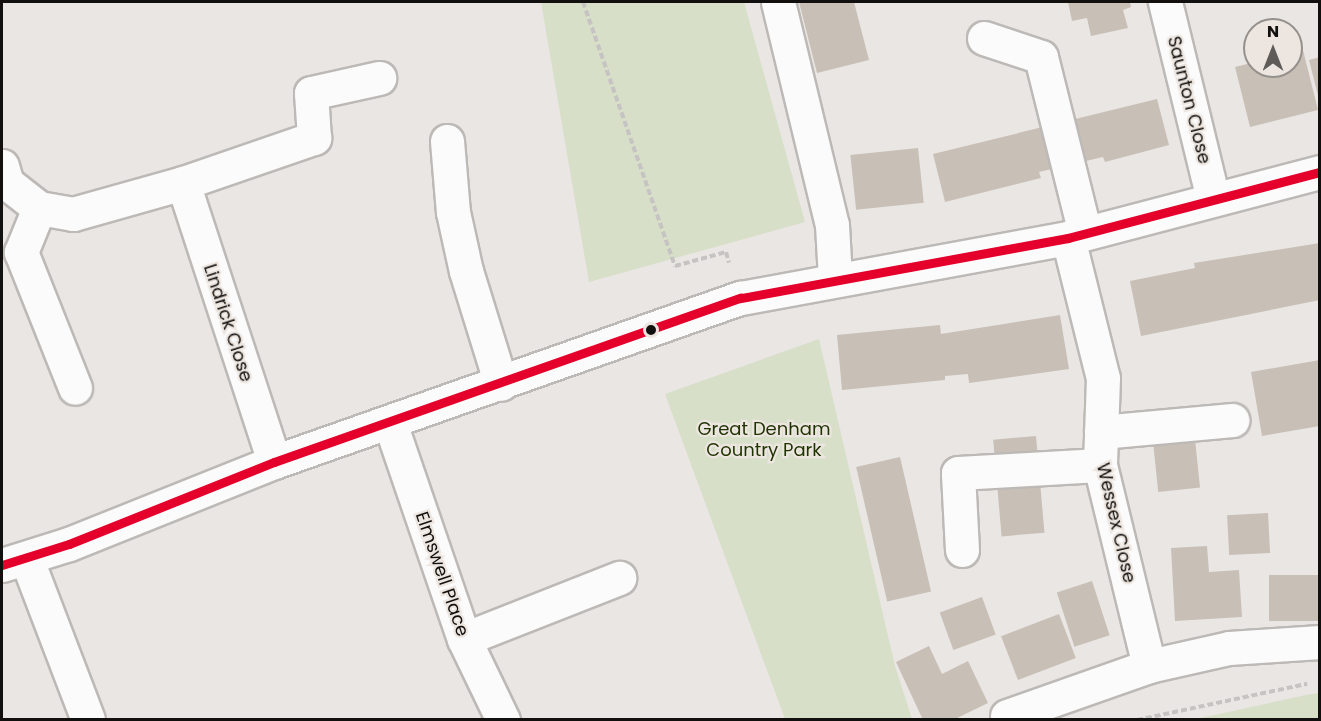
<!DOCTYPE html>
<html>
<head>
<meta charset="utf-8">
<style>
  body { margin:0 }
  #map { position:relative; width:1321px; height:721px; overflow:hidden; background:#eae6e3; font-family:Poppins,sans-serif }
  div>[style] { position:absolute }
  .green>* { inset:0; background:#d7dfc9 }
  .building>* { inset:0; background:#c8bfb6; transform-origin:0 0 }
  .path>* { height:4px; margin-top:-2px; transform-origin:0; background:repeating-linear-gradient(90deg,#c6c4c3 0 6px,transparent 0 9px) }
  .roads { filter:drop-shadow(2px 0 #bcb9b6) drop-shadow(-2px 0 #bcb9b6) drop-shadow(0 2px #bcb9b6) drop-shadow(0 -2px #bcb9b6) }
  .minor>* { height:33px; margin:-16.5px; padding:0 16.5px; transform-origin:16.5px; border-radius:16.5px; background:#fcfbfb }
  .bus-1>* { height:9px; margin:-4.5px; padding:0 4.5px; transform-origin:4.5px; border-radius:4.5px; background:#e4002b }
  .dots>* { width:16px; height:16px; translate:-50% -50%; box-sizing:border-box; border:3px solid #ede6e0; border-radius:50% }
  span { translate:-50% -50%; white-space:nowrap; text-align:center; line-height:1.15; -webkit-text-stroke:4.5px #ede6e0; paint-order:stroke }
  .street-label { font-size:18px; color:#12100e }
  .park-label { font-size:18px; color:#1f3301 }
  .frame { position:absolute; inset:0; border:3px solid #12100e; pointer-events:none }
  .north { position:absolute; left:1243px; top:18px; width:60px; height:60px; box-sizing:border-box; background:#ede6e0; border:2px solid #95908c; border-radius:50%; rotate:0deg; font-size:16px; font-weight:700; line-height:24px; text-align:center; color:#12100e }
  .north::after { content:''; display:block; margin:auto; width:21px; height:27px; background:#5e5b59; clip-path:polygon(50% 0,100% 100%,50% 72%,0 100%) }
</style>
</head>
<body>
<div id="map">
  <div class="green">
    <div style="clip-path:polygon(541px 2px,744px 2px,805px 222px,589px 282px)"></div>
    <div style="clip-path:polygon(819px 339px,895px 666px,912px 719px,785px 719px,665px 394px)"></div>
    <div style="clip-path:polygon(1319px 693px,1319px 719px,1196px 719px,1306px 695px)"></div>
  </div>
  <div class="building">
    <div style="clip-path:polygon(799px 2px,854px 2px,869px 60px,817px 73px)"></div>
    <div style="clip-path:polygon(1068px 2px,1130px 2px,1131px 7px,1123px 10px,1128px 28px,1091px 36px,1087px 18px,1072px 21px)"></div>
    <div style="clip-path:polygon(1303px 50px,1318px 110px,1250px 127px,1235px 67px,1255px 62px,1255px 66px,1291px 66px,1291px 53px)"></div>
    <div style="clip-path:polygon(1320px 57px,1320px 99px,1319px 99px,1309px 60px)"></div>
    <div style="clip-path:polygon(1157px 99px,1169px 145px,1105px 162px,1103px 157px,1039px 172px,1041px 178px,945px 202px,933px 154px)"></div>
    <div style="left:918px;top:148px;width:55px;height:68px;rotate:84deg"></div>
    <div style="clip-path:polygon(1320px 243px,1320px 300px,1141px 336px,1130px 281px,1195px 268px,1194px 263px)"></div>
    <div style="clip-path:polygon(1060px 315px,1069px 369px,969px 383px,968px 374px,945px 376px,945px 380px,842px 390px,837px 335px,940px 325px,941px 334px)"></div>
    <div style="clip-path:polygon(1320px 360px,1320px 426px,1262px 436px,1251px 372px)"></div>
    <div style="left:1192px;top:411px;width:77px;height:42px;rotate:84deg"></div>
    <div style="left:1036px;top:436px;width:97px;height:43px;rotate:85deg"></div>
    <div style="left:900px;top:457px;width:138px;height:45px;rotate:77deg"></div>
    <div style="left:1268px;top:513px;width:40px;height:41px;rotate:87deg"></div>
    <div style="clip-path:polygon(1207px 546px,1209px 572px,1239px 570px,1242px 617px,1175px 621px,1171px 548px)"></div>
    <div style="left:1320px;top:575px;width:46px;height:51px;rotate:90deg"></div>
    <div style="left:1092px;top:581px;width:57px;height:37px;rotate:72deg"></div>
    <div style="left:982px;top:597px;width:40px;height:45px;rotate:70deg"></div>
    <div style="left:1059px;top:614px;width:47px;height:62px;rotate:69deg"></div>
    <div style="clip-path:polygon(929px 646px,942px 674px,968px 661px,988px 703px,953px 720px,923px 720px,896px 662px)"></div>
  </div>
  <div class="path">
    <div style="left:583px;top:2px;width:280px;rotate:70.8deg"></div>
    <div style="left:675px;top:266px;width:53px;rotate:-15.4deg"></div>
    <div style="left:726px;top:252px;width:11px;rotate:75deg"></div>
    <div style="left:1137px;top:720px;width:174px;rotate:-12deg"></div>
  </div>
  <div class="roads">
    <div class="minor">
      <div style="left:778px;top:2px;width:229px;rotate:76.4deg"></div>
      <div style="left:832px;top:225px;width:54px;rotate:86.8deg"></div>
      <div style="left:1165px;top:2px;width:203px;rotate:76.3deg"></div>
      <div style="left:984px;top:38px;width:60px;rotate:18.4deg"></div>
      <div style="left:1041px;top:57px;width:181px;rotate:76deg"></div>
      <div style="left:447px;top:141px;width:71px;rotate:85.2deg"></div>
      <div style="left:453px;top:212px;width:60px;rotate:77.6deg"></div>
      <div style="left:466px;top:271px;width:118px;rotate:72.8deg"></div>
      <div style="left:2px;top:166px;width:18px;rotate:74deg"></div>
      <div style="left:7px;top:183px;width:41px;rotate:38deg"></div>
      <div style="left:39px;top:208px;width:35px;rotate:10deg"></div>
      <div style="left:73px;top:214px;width:114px;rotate:-15.7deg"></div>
      <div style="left:183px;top:183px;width:139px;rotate:-19deg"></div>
      <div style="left:314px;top:138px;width:45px;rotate:-93.8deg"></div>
      <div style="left:311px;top:93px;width:70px;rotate:-12.4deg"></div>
      <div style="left:183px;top:183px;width:293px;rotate:71.9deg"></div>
      <div style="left:39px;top:208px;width:48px;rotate:112.2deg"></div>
      <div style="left:21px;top:252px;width:146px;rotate:68.3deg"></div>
      <div style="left:1068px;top:238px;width:144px;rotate:76deg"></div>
      <div style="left:1103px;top:378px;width:87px;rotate:92deg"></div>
      <div style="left:1100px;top:465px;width:207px;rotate:76.3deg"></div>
      <div style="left:390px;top:423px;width:228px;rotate:71.1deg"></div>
      <div style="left:464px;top:639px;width:90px;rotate:64.3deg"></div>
      <div style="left:1101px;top:432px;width:132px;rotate:-5.2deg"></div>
      <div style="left:962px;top:550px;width:77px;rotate:-93deg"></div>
      <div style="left:958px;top:473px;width:142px;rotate:-3.2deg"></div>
      <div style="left:27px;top:560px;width:171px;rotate:69.1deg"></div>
      <div style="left:2px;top:565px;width:70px;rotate:-17.4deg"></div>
      <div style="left:69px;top:544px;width:221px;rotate:-21.8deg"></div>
      <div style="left:274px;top:462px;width:495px;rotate:-19.4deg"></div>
      <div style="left:741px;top:298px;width:332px;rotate:-10.4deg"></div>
      <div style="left:1068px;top:238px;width:260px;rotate:-14.7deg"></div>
      <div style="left:464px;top:639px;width:167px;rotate:-21.5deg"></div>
      <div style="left:1007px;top:716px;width:151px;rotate:-19.4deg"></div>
      <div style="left:1149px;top:666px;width:82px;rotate:-12.7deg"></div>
      <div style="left:1229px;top:648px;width:91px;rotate:-3.8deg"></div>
    </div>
  </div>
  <div class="bus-1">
    <div style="left:2px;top:565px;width:70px;rotate:-17.4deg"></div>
    <div style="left:69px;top:544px;width:221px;rotate:-21.8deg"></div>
    <div style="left:274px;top:462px;width:495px;rotate:-19.4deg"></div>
    <div style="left:741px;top:298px;width:332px;rotate:-10.4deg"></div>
    <div style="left:1068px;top:238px;width:260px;rotate:-14.7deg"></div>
  </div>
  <div class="dots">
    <div style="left:651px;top:330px;background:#12100e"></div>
  </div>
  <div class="street-label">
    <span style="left:1189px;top:100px;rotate:76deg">Saunton Close</span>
    <span style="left:228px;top:323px;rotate:72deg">Lindrick Close</span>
    <span style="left:1116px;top:523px;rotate:77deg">Wessex Close</span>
    <span style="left:442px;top:574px;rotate:71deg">Elmswell Place</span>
  </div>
  <div class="park-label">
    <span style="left:764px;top:440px">Great Denham<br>Country Park</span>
  </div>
  <div class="frame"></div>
  <div class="north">N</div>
</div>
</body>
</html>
